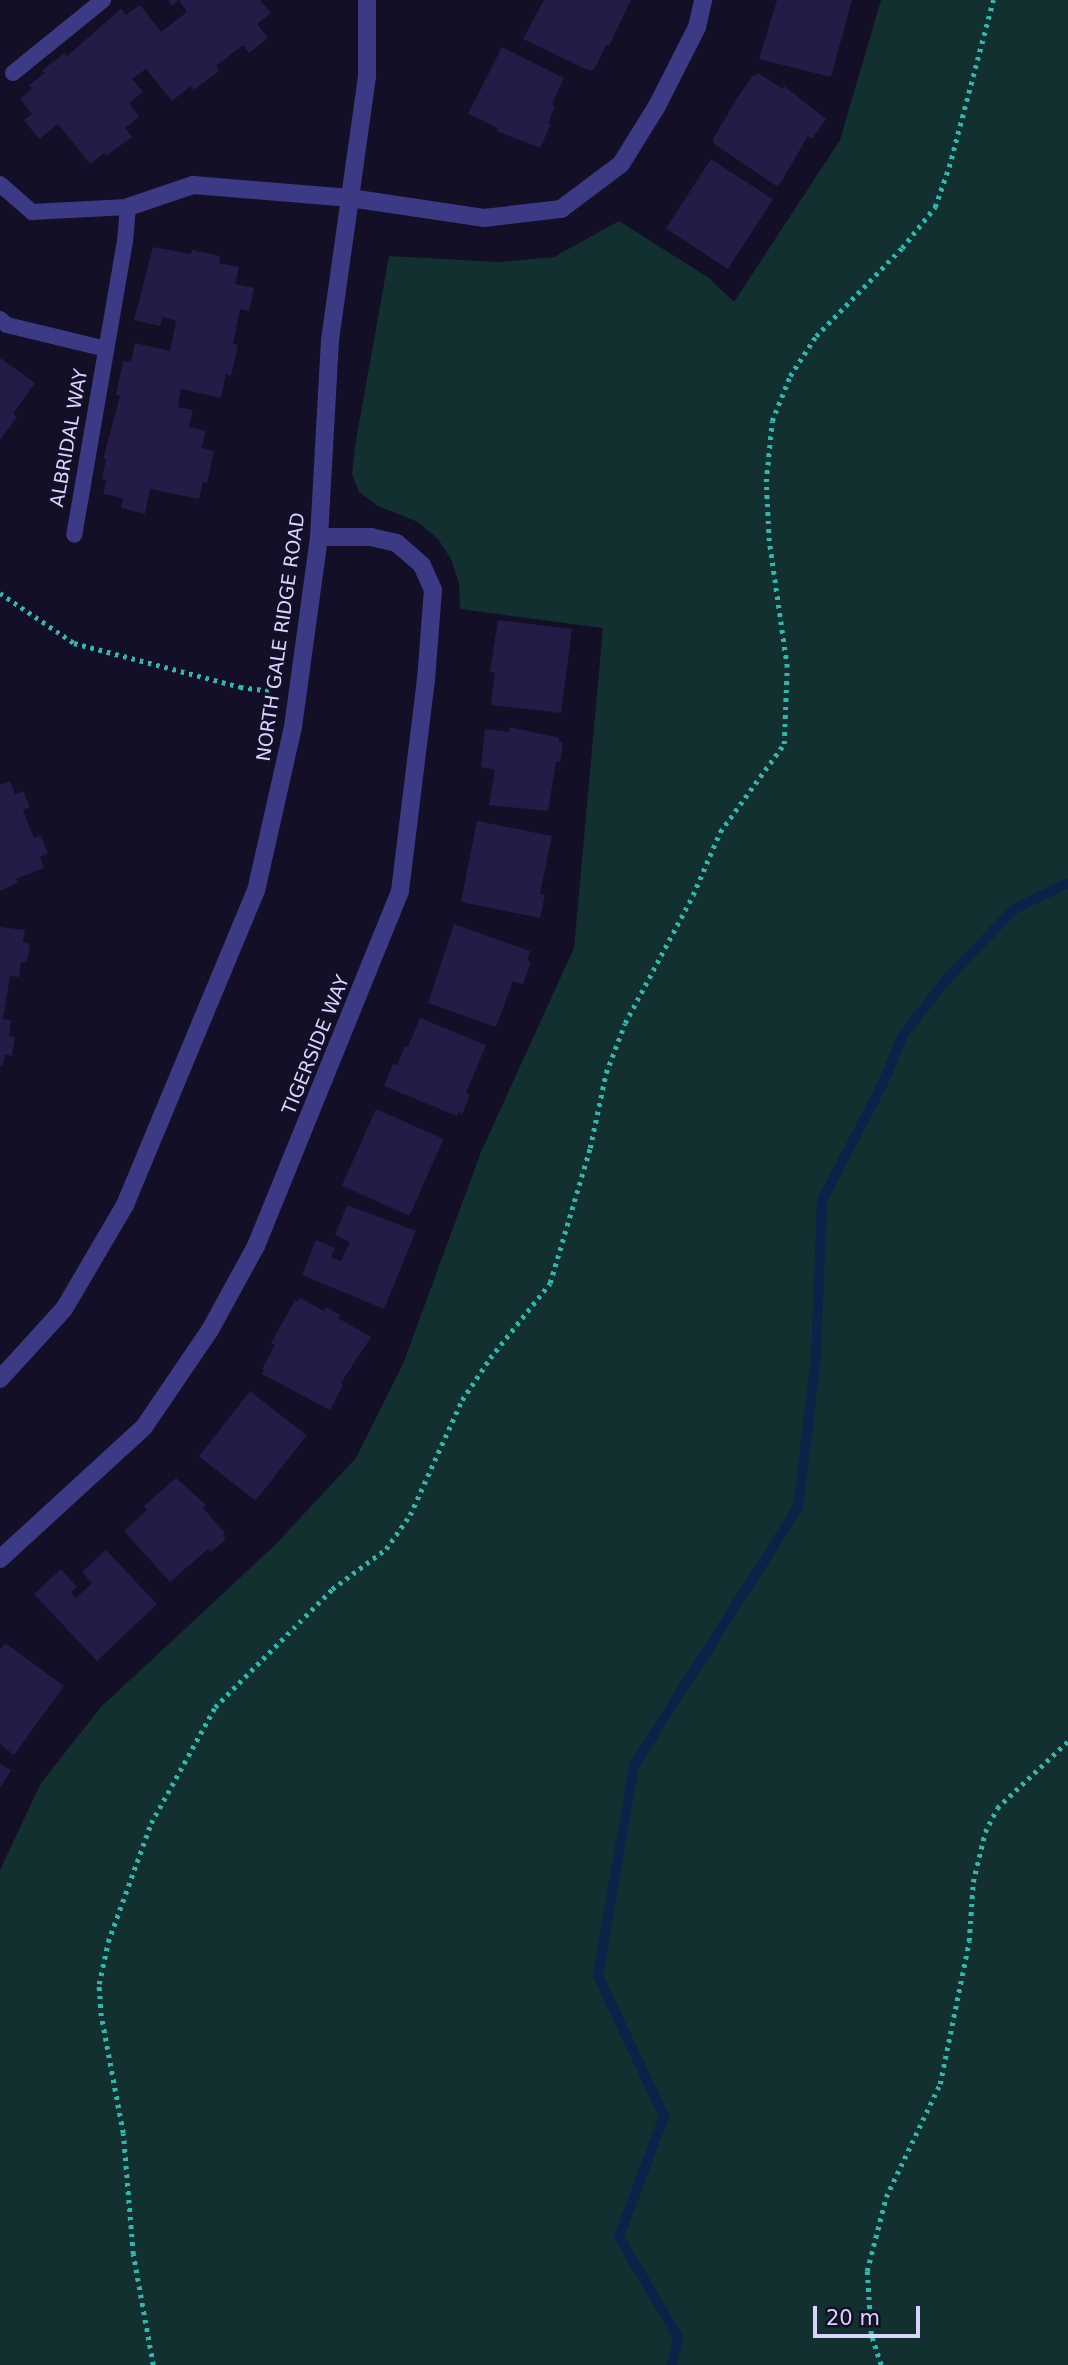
<!DOCTYPE html>
<html>
<head>
<meta charset="utf-8">
<style>
  body { margin:0 }
  #map { position:relative; width:1068px; height:2365px; overflow:hidden; background:#130f26; font-family:"DejaVu Sans",sans-serif }
  div>[style] { position:absolute }
  .green>* { inset:0; background:#12302f }
  .stream>* { height:10px; margin:-5px; padding:0 5px; transform-origin:5px; border-radius:5px; background:#0c2248 }
  .building>* { inset:0; background:#241b47; transform-origin:0 0 }
  .path>* { height:4.5px; margin-top:-2.25px; transform-origin:0; background:repeating-linear-gradient(90deg,#2fb8b0 0 3.5px,transparent 0 8.5px) }
  .service>* { height:16px; margin:-8px; padding:0 8px; transform-origin:8px; border-radius:8px; background:#3d3a85 }
  .minor>* { height:18px; margin:-9px; padding:0 9px; transform-origin:9px; border-radius:9px; background:#3d3a85 }
  .tertiary>* { height:18px; margin:-9px; padding:0 9px; transform-origin:9px; border-radius:9px; background:#3d3a85 }
  span { translate:-50% -50%; white-space:nowrap; text-align:center; line-height:1.15; -webkit-text-stroke:7px #130f26; paint-order:stroke }
  .street-label { font-size:19px; color:#d9d4ff }
  .scale { position:absolute; left:813px; top:2306px; width:107px; height:32px; box-sizing:border-box; border:4px solid #d9d4ff; border-top:0; padding-left:9px; font-size:21px; line-height:24px; white-space:nowrap; color:#d9d4ff; -webkit-text-stroke:5px #130f26; paint-order:stroke }
</style>
</head>
<body>
<div id="map">
  <div class="green">
    <div style="clip-path:polygon(881px 0,1068px 0,1068px 2365px,0 2365px,0 1870px,41px 1783px,101px 1707px,275px 1545px,356px 1458px,403px 1364px,481px 1152px,574px 948px,603px 628px,460px 609px,459px 583px,451px 559px,438px 539px,418px 522px,378px 506px,359px 492px,352px 474px,355px 446px,389px 256px,499px 262px,554px 257px,619px 221px,709px 278px,734px 302px,840px 140px)"></div>
  </div>
  <div class="stream">
    <div style="left:672px;top:2365px;width:29px;rotate:-78deg"></div>
    <div style="left:678px;top:2337px;width:116px;rotate:-120.5deg"></div>
    <div style="left:619px;top:2237px;width:129px;rotate:-69.6deg"></div>
    <div style="left:664px;top:2116px;width:155px;rotate:-115.2deg"></div>
    <div style="left:598px;top:1976px;width:214px;rotate:-80.3deg"></div>
    <div style="left:634px;top:1765px;width:305px;rotate:-57.5deg"></div>
    <div style="left:798px;top:1508px;width:152px;rotate:-83.2deg"></div>
    <div style="left:816px;top:1357px;width:156px;rotate:-87.8deg"></div>
    <div style="left:822px;top:1201px;width:133px;rotate:-62.7deg"></div>
    <div style="left:883px;top:1083px;width:52px;rotate:-67.4deg"></div>
    <div style="left:903px;top:1035px;width:70px;rotate:-52deg"></div>
    <div style="left:946px;top:980px;width:98px;rotate:-46.2deg"></div>
    <div style="left:1014px;top:909px;width:60px;rotate:-25.7deg"></div>
  </div>
  <div class="building">
    <div style="clip-path:polygon(168px 0,260px 0,271px 13px,257px 24px,268px 38px,249px 53px,243px 45px,216px 66px,219px 71px,194px 90px,191px 86px,172px 101px,146px 69px,132px 79px,143px 92px,129px 103px,139px 117px,125px 128px,132px 137px,106px 156px,104px 153px,90px 164px,58px 124px,39px 139px,24px 120px,32px 114px,20px 99px,32px 89px,29px 85px,45px 73px,42px 70px,65px 53px,67px 56px,121px 9px,126px 15px,140px 5px,161px 32px,187px 12px,179px 0,172px 6px)"></div>
    <div style="clip-path:polygon(544px 0,631px 0,609px 46px,606px 45px,595px 68px,590px 71px,523px 39px)"></div>
    <div style="clip-path:polygon(777px 0,852px 0,831px 77px,759px 59px)"></div>
    <div style="clip-path:polygon(502px 47px,564px 78px,552px 104px,555px 106px,548px 123px,551px 124px,540px 148px,497px 131px,498px 128px,468px 114px)"></div>
    <div style="clip-path:polygon(758px 73px,783px 89px,784px 86px,826px 119px,812px 139px,808px 136px,778px 187px,714px 144px,713px 139px,736px 100px,754px 74px,756px 76px)"></div>
    <div style="left:711px;top:159px;width:74px;height:83px;rotate:33deg"></div>
    <div style="clip-path:polygon(153px 247px,191px 254px,192px 250px,220px 256px,219px 263px,239px 267px,235px 284px,254px 288px,249px 311px,240px 309px,233px 344px,238px 345px,231px 376px,226px 374px,221px 398px,181px 389px,178px 407px,193px 410px,189px 427px,206px 431px,201px 448px,214px 451px,207px 483px,203px 482px,199px 499px,150px 489px,145px 514px,121px 508px,123px 498px,103px 494px,107px 480px,102px 479px,106px 459px,103px 459px,120px 396px,116px 395px,123px 361px,131px 362px,135px 343px,170px 351px,176px 321px,162px 317px,160px 326px,134px 320px)"></div>
    <div style="clip-path:polygon(0 358px,35px 383px,13px 414px,17px 417px,0 440px)"></div>
    <div style="clip-path:polygon(498px 620px,572px 629px,561px 713px,491px 705px,495px 673px,490px 672px)"></div>
    <div style="clip-path:polygon(510px 727px,559px 738px,559px 742px,563px 742px,560px 762px,556px 762px,548px 811px,489px 805px,495px 770px,481px 767px,485px 729px,509px 732px)"></div>
    <div style="clip-path:polygon(10px 781px,15px 794px,23px 791px,30px 807px,23px 810px,34px 838px,41px 836px,48px 853px,40px 857px,44px 868px,16px 879px,18px 883px,0 891px,0 785px)"></div>
    <div style="clip-path:polygon(477px 821px,552px 836px,540px 894px,545px 895px,540px 918px,461px 902px)"></div>
    <div style="clip-path:polygon(454px 924px,530px 951px,527px 960px,531px 962px,523px 984px,513px 981px,496px 1027px,428px 1003px)"></div>
    <div style="clip-path:polygon(0 927px,25px 930px,23px 942px,30px 944px,27px 962px,21px 962px,19px 977px,10px 976px,3px 1019px,11px 1020px,9px 1036px,15px 1037px,12px 1056px,5px 1054px,3px 1066px,0 1066px)"></div>
    <div style="clip-path:polygon(420px 1018px,486px 1045px,466px 1093px,470px 1095px,462px 1114px,459px 1112px,457px 1116px,384px 1086px,393px 1064px,397px 1065px,405px 1046px,408px 1047px)"></div>
    <div style="left:376px;top:1109px;width:74px;height:84px;rotate:24deg"></div>
    <div style="clip-path:polygon(347px 1205px,416px 1231px,384px 1309px,302px 1275px,316px 1240px,335px 1248px,331px 1257px,341px 1261px,350px 1242px,335px 1235px)"></div>
    <div style="clip-path:polygon(300px 1298px,324px 1311px,326px 1307px,340px 1315px,338px 1318px,371px 1337px,341px 1383px,343px 1385px,330px 1410px,262px 1374px,264px 1370px,262px 1369px,275px 1345px,271px 1343px,295px 1300px,298px 1302px)"></div>
    <div style="left:250px;top:1391px;width:72px;height:83px;rotate:38deg"></div>
    <div style="clip-path:polygon(176px 1478px,206px 1505px,203px 1508px,225px 1533px,223px 1535px,226px 1539px,211px 1552px,208px 1549px,170px 1582px,124px 1531px,147px 1510px,144px 1506px)"></div>
    <div style="clip-path:polygon(106px 1550px,157px 1604px,97px 1661px,34px 1594px,61px 1569px,77px 1587px,71px 1592px,76px 1598px,92px 1583px,82px 1572px)"></div>
    <div style="clip-path:polygon(5px 1643px,64px 1686px,14px 1755px,0 1744px,0 1650px)"></div>
    <div style="clip-path:polygon(0 1764px,11px 1770px,0 1788px)"></div>
  </div>
  <div class="path">
    <div style="left:0;top:593px;width:89px;rotate:34deg"></div>
    <div style="left:74px;top:643px;width:172px;rotate:14.8deg"></div>
    <div style="left:240px;top:687px;width:32px;rotate:7deg"></div>
    <div style="left:153px;top:2365px;width:113px;rotate:-100.2deg"></div>
    <div style="left:133px;top:2254px;width:121px;rotate:-94.7deg"></div>
    <div style="left:123px;top:2133px;width:119px;rotate:-100.6deg"></div>
    <div style="left:101px;top:2016px;width:32px;rotate:-94deg"></div>
    <div style="left:99px;top:1984px;width:43px;rotate:-77.9deg"></div>
    <div style="left:108px;top:1942px;width:127px;rotate:-70.1deg"></div>
    <div style="left:151px;top:1823px;width:132px;rotate:-61.1deg"></div>
    <div style="left:215px;top:1707px;width:166px;rotate:-45.2deg"></div>
    <div style="left:332px;top:1589px;width:67px;rotate:-36.5deg"></div>
    <div style="left:386px;top:1549px;width:42px;rotate:-54.8deg"></div>
    <div style="left:410px;top:1515px;width:126px;rotate:-65.7deg"></div>
    <div style="left:462px;top:1400px;width:50px;rotate:-56.3deg"></div>
    <div style="left:490px;top:1358px;width:96px;rotate:-51.3deg"></div>
    <div style="left:550px;top:1283px;width:141px;rotate:-73.5deg"></div>
    <div style="left:590px;top:1148px;width:77px;rotate:-78deg"></div>
    <div style="left:606px;top:1073px;width:53px;rotate:-69.2deg"></div>
    <div style="left:625px;top:1023px;width:145px;rotate:-62deg"></div>
    <div style="left:693px;top:895px;width:69px;rotate:-66.8deg"></div>
    <div style="left:720px;top:832px;width:109px;rotate:-54deg"></div>
    <div style="left:784px;top:744px;width:77px;rotate:-87.8deg"></div>
    <div style="left:787px;top:667px;width:127px;rotate:-98.1deg"></div>
    <div style="left:769px;top:541px;width:59px;rotate:-92.9deg"></div>
    <div style="left:766px;top:482px;width:61px;rotate:-84.4deg"></div>
    <div style="left:772px;top:421px;width:48px;rotate:-68.2deg"></div>
    <div style="left:790px;top:376px;width:48px;rotate:-57deg"></div>
    <div style="left:816px;top:336px;width:123px;rotate:-45.7deg"></div>
    <div style="left:902px;top:248px;width:53px;rotate:-51.2deg"></div>
    <div style="left:935px;top:207px;width:42px;rotate:-70.7deg"></div>
    <div style="left:949px;top:167px;width:173px;rotate:-75.2deg"></div>
    <div style="left:881px;top:2365px;width:33px;rotate:-108deg"></div>
    <div style="left:871px;top:2334px;width:63px;rotate:-93.6deg"></div>
    <div style="left:867px;top:2271px;width:76px;rotate:-75.6deg"></div>
    <div style="left:886px;top:2197px;width:125px;rotate:-64.5deg"></div>
    <div style="left:940px;top:2084px;width:146px;rotate:-78.5deg"></div>
    <div style="left:969px;top:1941px;width:59px;rotate:-86.1deg"></div>
    <div style="left:973px;top:1882px;width:51px;rotate:-76.5deg"></div>
    <div style="left:985px;top:1832px;width:27px;rotate:-63deg"></div>
    <div style="left:997px;top:1808px;width:98px;rotate:-43.3deg"></div>
  </div>
  <div class="service">
    <div style="left:13px;top:73px;width:116px;rotate:-39deg"></div>
    <div style="left:0;top:184px;width:43px;rotate:41.2deg"></div>
    <div style="left:32px;top:212px;width:96px;rotate:-3deg"></div>
    <div style="left:128px;top:207px;width:34px;rotate:95deg"></div>
    <div style="left:125px;top:241px;width:298px;rotate:99.8deg"></div>
    <div style="left:0;top:319px;width:9px;rotate:41deg"></div>
    <div style="left:7px;top:325px;width:102px;rotate:13.6deg"></div>
  </div>
  <div class="minor">
    <div style="left:128px;top:207px;width:69px;rotate:-18.7deg"></div>
    <div style="left:193px;top:185px;width:158px;rotate:4.7deg"></div>
    <div style="left:350px;top:198px;width:135px;rotate:8.5deg"></div>
    <div style="left:484px;top:218px;width:78px;rotate:-6.7deg"></div>
    <div style="left:561px;top:209px;width:75px;rotate:-36.9deg"></div>
    <div style="left:621px;top:164px;width:68px;rotate:-58.2deg"></div>
    <div style="left:657px;top:106px;width:89px;rotate:-63.1deg"></div>
    <div style="left:697px;top:27px;width:28px;rotate:-77deg"></div>
    <div style="left:0;top:1559px;width:195px;rotate:-42.5deg"></div>
    <div style="left:144px;top:1427px;width:117px;rotate:-55.8deg"></div>
    <div style="left:210px;top:1330px;width:96px;rotate:-61.3deg"></div>
    <div style="left:256px;top:1246px;width:383px;rotate:-67.9deg"></div>
    <div style="left:400px;top:891px;width:213px;rotate:-83deg"></div>
    <div style="left:426px;top:680px;width:90px;rotate:-85.6deg"></div>
    <div style="left:433px;top:590px;width:27px;rotate:-114deg"></div>
    <div style="left:422px;top:565px;width:33px;rotate:-139deg"></div>
    <div style="left:397px;top:543px;width:26px;rotate:-167deg"></div>
    <div style="left:372px;top:537px;width:53px;rotate:180deg"></div>
  </div>
  <div class="tertiary">
    <div style="left:0;top:1379px;width:95px;rotate:-47.6deg"></div>
    <div style="left:64px;top:1309px;width:121px;rotate:-59.6deg"></div>
    <div style="left:125px;top:1205px;width:340px;rotate:-67.4deg"></div>
    <div style="left:256px;top:891px;width:168px;rotate:-77.3deg"></div>
    <div style="left:293px;top:727px;width:192px;rotate:-82.2deg"></div>
    <div style="left:319px;top:537px;width:197px;rotate:-86.8deg"></div>
    <div style="left:330px;top:340px;width:267px;rotate:-82deg"></div>
    <div style="left:367px;top:76px;width:76px;rotate:-90deg"></div>
  </div>
  <div class="street-label">
    <span style="left:69px;top:438px;rotate:-80deg">ALBRIDAL WAY</span>
    <span style="left:281px;top:637px;rotate:-82deg">NORTH GALE RIDGE ROAD</span>
    <span style="left:316px;top:1045px;rotate:-68deg">TIGERSIDE WAY</span>
  </div>
  <div class="scale">20 m</div>
</div>
</body>
</html>
